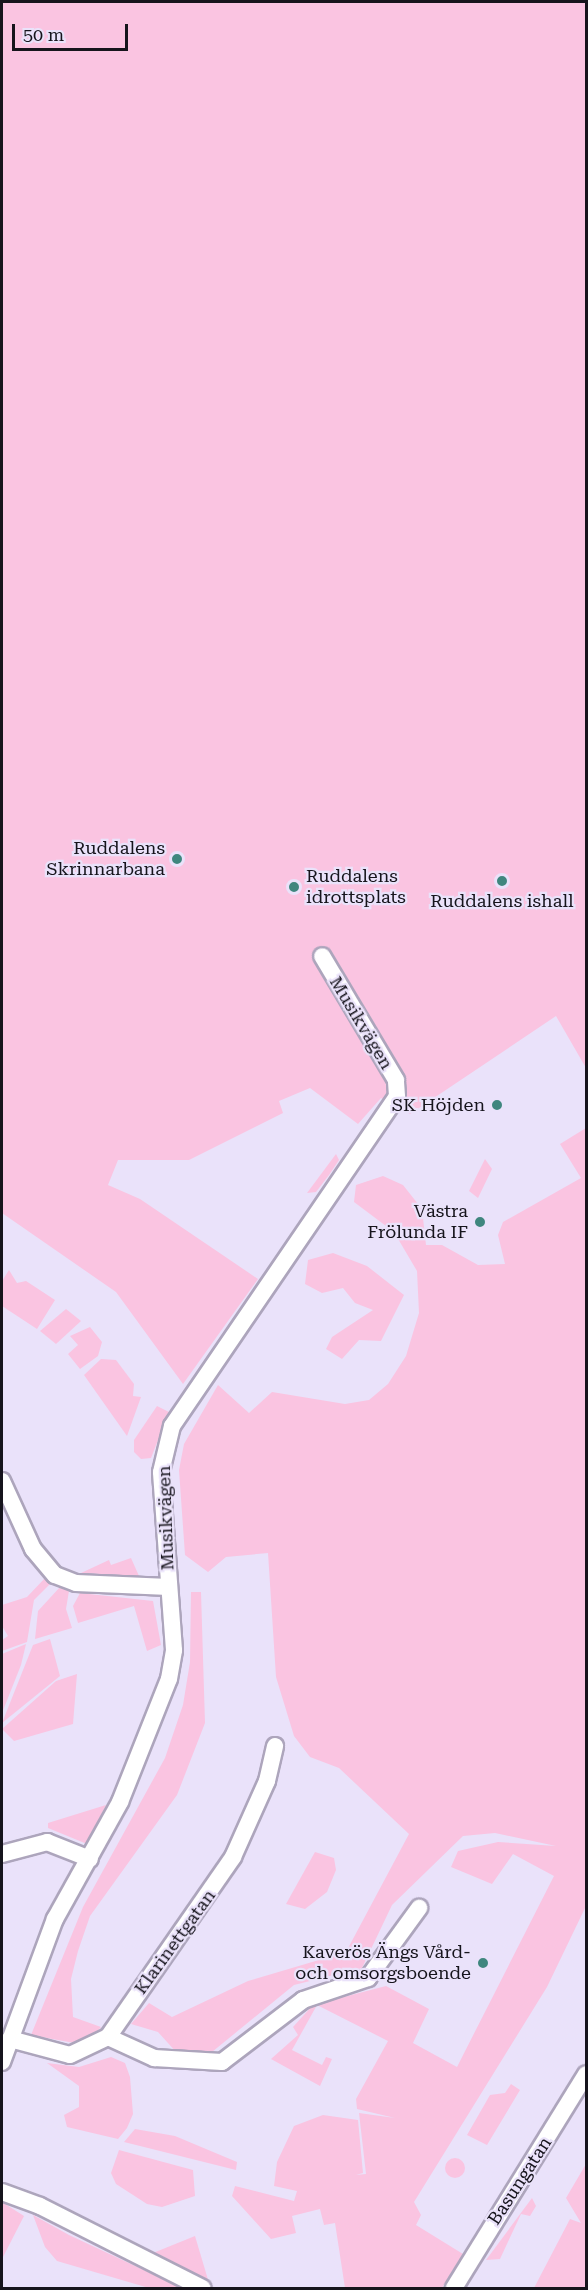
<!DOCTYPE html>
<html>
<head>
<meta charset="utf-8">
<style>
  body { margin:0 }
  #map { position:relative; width:588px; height:2290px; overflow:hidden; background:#eae2fa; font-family:"Roboto Serif",serif }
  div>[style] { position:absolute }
  .green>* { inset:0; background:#fac4e1 }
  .round { border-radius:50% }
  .roads { filter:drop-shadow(2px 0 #ada5bc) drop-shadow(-2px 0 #ada5bc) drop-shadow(0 2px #ada5bc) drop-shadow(0 -2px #ada5bc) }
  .street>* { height:16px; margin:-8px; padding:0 8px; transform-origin:8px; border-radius:8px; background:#fff }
  .dots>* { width:16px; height:16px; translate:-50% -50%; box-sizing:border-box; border:3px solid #eae2fa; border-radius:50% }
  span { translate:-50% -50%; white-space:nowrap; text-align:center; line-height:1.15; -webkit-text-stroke:4.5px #eae2fa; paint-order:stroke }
  .poi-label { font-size:18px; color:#16141c }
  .right { translate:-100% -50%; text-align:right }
  .left { translate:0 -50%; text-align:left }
  .street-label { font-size:18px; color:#16141c }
  .frame { position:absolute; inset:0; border:3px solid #16141c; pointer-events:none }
  .scale { position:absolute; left:12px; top:24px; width:116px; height:27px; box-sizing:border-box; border:3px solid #16141c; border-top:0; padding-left:8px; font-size:18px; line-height:21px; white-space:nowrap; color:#16141c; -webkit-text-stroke:4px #eae2fa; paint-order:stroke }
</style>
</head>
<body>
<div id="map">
  <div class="green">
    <div style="clip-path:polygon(2px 2px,586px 2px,586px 1068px,556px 1016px,410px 1114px,381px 1098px,358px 1124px,310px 1088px,279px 1101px,283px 1113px,189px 1160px,118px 1160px,108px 1185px,140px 1199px,258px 1279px,183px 1384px,116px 1292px,2px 1213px)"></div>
    <div style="clip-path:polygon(586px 1128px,586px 1906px,547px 1987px,414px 2202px,421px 2215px,416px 2225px,463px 2254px,442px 2288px,345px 2288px,335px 2223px,324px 2225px,320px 2209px,292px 2216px,296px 2233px,271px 2239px,232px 2196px,235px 2186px,294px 2201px,297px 2191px,274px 2186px,277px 2162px,294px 2126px,323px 2115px,358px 2120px,363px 2173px,356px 2175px,366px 2174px,359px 2113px,395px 2118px,357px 2109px,356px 2099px,388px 2041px,317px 2005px,292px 2050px,322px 2065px,326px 2057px,332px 2059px,320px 2086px,271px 2059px,298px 2035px,293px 2027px,313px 2005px,386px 1986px,429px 2009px,413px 2043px,457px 2067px,554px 1876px,513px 1854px,492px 1884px,451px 1867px,458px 1851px,498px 1842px,556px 1846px,495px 1833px,463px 1836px,392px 1905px,362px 1968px,294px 1985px,212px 2052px,177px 2053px,158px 2032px,131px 2024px,149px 2003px,172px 2017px,248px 1981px,346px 1952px,409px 1834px,339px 1768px,310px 1757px,294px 1736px,276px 1677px,268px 1553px,226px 1557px,208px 1572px,185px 1555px,179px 1470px,184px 1444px,218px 1385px,249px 1413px,272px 1392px,345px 1404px,369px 1400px,388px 1384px,406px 1356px,419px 1313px,417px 1271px,394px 1232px,354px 1202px,356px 1185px,383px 1176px,403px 1185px,422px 1209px,426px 1245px,442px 1245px,478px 1265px,505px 1264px,498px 1235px,503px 1222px,581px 1178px,560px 1144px)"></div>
    <div style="clip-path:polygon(336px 1154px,339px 1160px,329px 1175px,316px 1192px,307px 1193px)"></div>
    <div style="clip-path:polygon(485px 1159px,492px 1169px,478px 1198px,469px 1191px)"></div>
    <div style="clip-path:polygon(333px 1253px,367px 1266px,404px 1295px,381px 1341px,359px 1340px,342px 1359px,326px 1349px,332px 1337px,373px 1310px,355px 1303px,343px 1288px,322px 1293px,305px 1284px,308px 1260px)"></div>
    <div style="clip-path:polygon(9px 1270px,17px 1283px,26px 1281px,55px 1300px,37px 1329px,2px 1306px,2px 1281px)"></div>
    <div style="clip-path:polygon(66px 1309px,81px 1321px,56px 1344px,40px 1331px)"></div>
    <div style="clip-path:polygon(90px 1327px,102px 1342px,98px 1356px,80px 1369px,68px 1354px,78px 1345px,70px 1336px)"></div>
    <div style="clip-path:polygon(101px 1359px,116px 1360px,134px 1384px,133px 1396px,141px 1397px,127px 1436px,84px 1375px)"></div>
    <div style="clip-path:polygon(157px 1406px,169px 1412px,151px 1458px,141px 1459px,134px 1452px,134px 1440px)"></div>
    <div style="clip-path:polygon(131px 1558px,139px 1576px,81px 1573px,109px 1560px,111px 1565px)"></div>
    <div style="clip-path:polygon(46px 1577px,52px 1582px,34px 1600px,27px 1642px,2px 1651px,2px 1640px,8px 1636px,2px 1626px,2px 1605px,27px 1597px)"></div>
    <div style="clip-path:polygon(60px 1587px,69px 1591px,66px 1609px,72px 1628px,35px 1639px,38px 1611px)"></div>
    <div style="clip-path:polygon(191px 1592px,201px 1592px,205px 1723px,177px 1795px,90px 1916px,78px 1951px,71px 1979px,73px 2017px,101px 2027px,85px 2045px,31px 2035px,83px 1907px,165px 1758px,183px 1705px,190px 1662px)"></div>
    <div style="clip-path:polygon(80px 1593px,153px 1601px,161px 1645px,147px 1651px,134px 1606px,78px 1623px,73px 1606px)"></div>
    <div style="clip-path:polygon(50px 1639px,60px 1676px,2px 1723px,33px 1645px)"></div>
    <div style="clip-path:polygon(26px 1644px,21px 1665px,2px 1713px,2px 1654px)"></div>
    <div style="clip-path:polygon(77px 1674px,73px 1724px,14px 1741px,2px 1729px,56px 1681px)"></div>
    <div style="clip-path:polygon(106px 1805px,87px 1844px,48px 1828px,48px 1823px)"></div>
    <div style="clip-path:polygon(315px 1852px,334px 1858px,336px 1870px,327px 1892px,305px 1909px,286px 1904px)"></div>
    <div style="clip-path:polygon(111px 2057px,125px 2063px,130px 2077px,133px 2114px,127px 2128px,118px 2139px,67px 2127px,64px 2115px,79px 2107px,79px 2086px,47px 2063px,79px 2067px)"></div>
    <div style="clip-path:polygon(511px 2084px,520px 2090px,487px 2145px,467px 2135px,490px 2095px,505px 2093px)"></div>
    <div style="clip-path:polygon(135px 2129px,175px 2136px,237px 2162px,236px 2170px,124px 2142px)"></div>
    <div style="clip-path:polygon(119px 2150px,193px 2170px,195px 2196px,162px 2207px,147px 2204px,116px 2184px,111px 2173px)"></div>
    <div class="round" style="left:445px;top:2158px;width:20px;height:20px"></div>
    <div style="clip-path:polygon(586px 2164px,586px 2288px,534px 2288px,570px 2219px,581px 2223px,566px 2198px)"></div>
    <div style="clip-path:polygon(532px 2198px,536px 2206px,530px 2216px,521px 2214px,500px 2259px,486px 2260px)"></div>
    <div style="clip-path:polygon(2px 2202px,24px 2216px,2px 2259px)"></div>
    <div style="clip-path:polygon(33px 2215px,69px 2235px,182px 2288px,149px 2288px,57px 2261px,45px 2247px)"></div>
    <div style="clip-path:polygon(195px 2236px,209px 2283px,153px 2253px)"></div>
  </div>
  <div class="roads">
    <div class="street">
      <div style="left:2px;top:1481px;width:75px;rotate:65.5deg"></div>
      <div style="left:33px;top:1549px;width:34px;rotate:50deg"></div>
      <div style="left:55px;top:1575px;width:22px;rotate:21deg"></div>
      <div style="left:76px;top:1583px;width:93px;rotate:2.5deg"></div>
      <div style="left:2px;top:1854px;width:47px;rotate:-14.9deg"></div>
      <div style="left:47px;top:1842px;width:46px;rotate:21.6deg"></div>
      <div style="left:108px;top:2037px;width:51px;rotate:24.5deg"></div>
      <div style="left:154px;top:2058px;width:68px;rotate:3.4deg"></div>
      <div style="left:222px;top:2062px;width:102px;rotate:-37.4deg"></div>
      <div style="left:303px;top:2000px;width:69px;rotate:-18.7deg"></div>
      <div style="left:368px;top:1978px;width:87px;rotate:-53.9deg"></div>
      <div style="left:10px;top:2039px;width:62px;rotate:14.9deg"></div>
      <div style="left:70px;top:2055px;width:42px;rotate:-25.3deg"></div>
      <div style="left:108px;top:2037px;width:219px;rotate:-55.2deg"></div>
      <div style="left:233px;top:1857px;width:83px;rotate:-65.9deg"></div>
      <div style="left:267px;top:1781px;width:36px;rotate:-77deg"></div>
      <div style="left:2px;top:2062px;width:153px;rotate:-69.7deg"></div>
      <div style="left:55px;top:1919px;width:134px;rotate:-60.9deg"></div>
      <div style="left:120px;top:1802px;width:132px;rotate:-68.3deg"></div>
      <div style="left:169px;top:1679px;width:29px;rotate:-80deg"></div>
      <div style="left:174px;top:1650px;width:178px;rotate:-94.2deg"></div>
      <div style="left:161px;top:1472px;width:47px;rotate:-76.6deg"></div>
      <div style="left:172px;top:1426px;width:399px;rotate:-55.7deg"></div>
      <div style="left:397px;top:1096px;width:16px;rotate:-94deg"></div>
      <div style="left:396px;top:1080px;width:144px;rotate:-120.8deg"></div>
      <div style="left:2px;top:2192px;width:40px;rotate:20.2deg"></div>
      <div style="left:40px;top:2206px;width:182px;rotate:26.8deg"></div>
      <div style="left:454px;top:2288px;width:251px;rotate:-58.3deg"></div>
    </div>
  </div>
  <div class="dots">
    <div style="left:177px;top:859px;background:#3f867e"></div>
    <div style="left:502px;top:881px;background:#3f867e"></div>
    <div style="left:294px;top:887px;background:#3f867e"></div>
    <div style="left:497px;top:1105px;background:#3f867e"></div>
    <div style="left:480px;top:1222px;background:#3f867e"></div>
    <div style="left:483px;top:1963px;background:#3f867e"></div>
  </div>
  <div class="poi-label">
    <span class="right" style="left:165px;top:859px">Ruddalens<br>Skrinnarbana</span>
    <span class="left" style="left:306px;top:887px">Ruddalens<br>idrottsplats</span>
    <span style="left:502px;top:901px">Ruddalens ishall</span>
    <span class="right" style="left:485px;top:1105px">SK Höjden</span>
    <span class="right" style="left:468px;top:1222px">Västra<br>Frölunda IF</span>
    <span class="right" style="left:471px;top:1963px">Kaverös Ängs Vård-<br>och omsorgsboende</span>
  </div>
  <div class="street-label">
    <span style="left:361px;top:1023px;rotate:59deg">Musikvägen</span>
    <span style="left:166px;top:1518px;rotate:-92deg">Musikvägen</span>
    <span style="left:175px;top:1942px;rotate:-54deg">Klarinettgatan</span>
    <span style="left:520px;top:2181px;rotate:-57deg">Basungatan</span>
  </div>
  <div class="frame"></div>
  <div class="scale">50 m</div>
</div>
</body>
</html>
